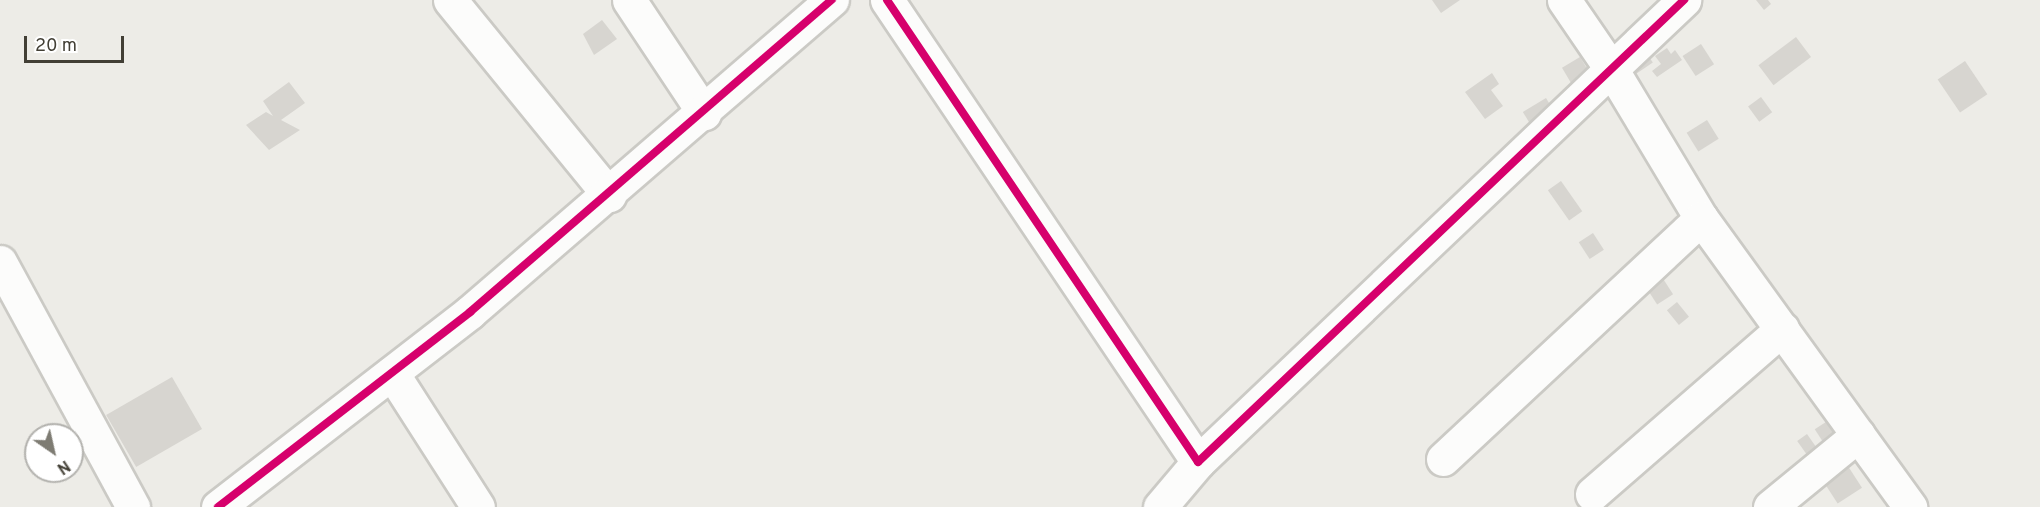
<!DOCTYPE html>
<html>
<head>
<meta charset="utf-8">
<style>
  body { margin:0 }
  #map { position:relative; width:2040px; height:507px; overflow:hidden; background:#edece7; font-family:Overpass,sans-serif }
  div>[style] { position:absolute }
  .building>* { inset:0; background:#d7d5d0; transform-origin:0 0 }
  .roads { filter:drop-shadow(2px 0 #cbcac5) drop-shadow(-2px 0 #cbcac5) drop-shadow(0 2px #cbcac5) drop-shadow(0 -2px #cbcac5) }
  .minor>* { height:33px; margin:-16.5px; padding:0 16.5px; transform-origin:16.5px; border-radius:16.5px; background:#fcfcfb }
  .cycleway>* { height:8px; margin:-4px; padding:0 4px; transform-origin:4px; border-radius:4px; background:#d6006c }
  span { translate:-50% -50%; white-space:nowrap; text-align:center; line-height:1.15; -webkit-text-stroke:4.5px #fff; paint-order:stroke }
  .north { position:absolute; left:24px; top:423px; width:60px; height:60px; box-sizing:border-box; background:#fff; border:2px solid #b3b2ae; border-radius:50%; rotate:146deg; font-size:16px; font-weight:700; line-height:24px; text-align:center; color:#423f35 }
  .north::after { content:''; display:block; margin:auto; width:21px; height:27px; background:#7e7c73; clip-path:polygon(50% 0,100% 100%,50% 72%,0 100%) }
  .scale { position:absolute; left:24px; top:36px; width:100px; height:27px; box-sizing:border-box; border:3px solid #423f35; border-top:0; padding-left:8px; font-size:18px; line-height:21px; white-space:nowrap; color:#423f35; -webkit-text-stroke:4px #fff; paint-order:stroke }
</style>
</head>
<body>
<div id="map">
  <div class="building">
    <div style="clip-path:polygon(1432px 0,1460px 0,1441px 13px)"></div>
    <div style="clip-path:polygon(1756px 0,1768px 0,1771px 4px,1764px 10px)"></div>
    <div style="clip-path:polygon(602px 20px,617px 39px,594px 55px,583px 34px)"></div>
    <div style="left:1796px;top:37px;width:25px;height:47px;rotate:53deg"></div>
    <div style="left:1701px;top:44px;width:24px;height:22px;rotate:57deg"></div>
    <div style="clip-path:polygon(1667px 48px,1671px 54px,1675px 50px,1682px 60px,1657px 77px,1652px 71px,1661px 64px,1655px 56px)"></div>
    <div style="left:1645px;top:51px;width:14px;height:24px;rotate:56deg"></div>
    <div style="left:1580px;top:57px;width:17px;height:21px;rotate:59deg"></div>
    <div style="left:1965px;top:61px;width:40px;height:33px;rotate:56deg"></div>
    <div style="clip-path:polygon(1492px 73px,1499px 84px,1491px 90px,1503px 106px,1485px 119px,1465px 92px)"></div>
    <div style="clip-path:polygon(289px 82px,305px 103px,281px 120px,300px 130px,269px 150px,246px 125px,266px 112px,273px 116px,263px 101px)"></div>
    <div style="left:1761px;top:97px;width:19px;height:16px;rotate:54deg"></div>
    <div style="left:1546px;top:98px;width:17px;height:27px;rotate:59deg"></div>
    <div style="left:1707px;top:120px;width:22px;height:24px;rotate:58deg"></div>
    <div style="left:1561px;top:181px;width:37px;height:16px;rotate:55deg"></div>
    <div style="left:1593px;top:233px;width:20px;height:17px;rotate:57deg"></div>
    <div style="left:1660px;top:274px;width:24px;height:19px;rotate:57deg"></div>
    <div style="left:1677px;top:302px;width:19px;height:13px;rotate:51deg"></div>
    <div style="left:172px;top:377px;width:60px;height:76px;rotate:60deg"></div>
    <div style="left:1829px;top:420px;width:17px;height:17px;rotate:57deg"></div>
    <div style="left:1807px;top:434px;width:21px;height:12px;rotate:55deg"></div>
    <div style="left:1844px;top:460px;width:33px;height:29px;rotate:57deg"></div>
  </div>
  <div class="roads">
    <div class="minor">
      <div style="left:450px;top:0;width:252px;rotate:50.8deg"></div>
      <div style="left:629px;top:0;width:136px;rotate:56.4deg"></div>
      <div style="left:887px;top:0;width:557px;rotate:56.05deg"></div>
      <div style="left:1198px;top:462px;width:671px;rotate:-43.55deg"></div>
      <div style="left:1564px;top:0;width:85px;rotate:55.6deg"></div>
      <div style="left:1612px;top:70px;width:173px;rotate:59deg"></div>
      <div style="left:1701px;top:218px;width:357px;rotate:54.1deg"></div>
      <div style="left:0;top:262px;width:279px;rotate:61.5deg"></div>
      <div style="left:392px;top:373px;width:159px;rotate:57.3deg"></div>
      <div style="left:1443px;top:459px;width:353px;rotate:-43deg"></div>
      <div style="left:1592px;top:494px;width:252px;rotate:-41deg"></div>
      <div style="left:218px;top:507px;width:319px;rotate:-37.7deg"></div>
      <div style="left:470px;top:312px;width:478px;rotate:-40.8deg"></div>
      <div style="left:1160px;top:507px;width:59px;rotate:-49.8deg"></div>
      <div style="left:1770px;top:507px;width:114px;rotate:-39.3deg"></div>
    </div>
  </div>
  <div class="cycleway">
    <div style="left:887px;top:0;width:557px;rotate:56.05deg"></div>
    <div style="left:1198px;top:462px;width:671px;rotate:-43.55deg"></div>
    <div style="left:218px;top:507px;width:319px;rotate:-37.7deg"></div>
    <div style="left:470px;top:312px;width:478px;rotate:-40.8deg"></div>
  </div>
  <div class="north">N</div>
  <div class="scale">20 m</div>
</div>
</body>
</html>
